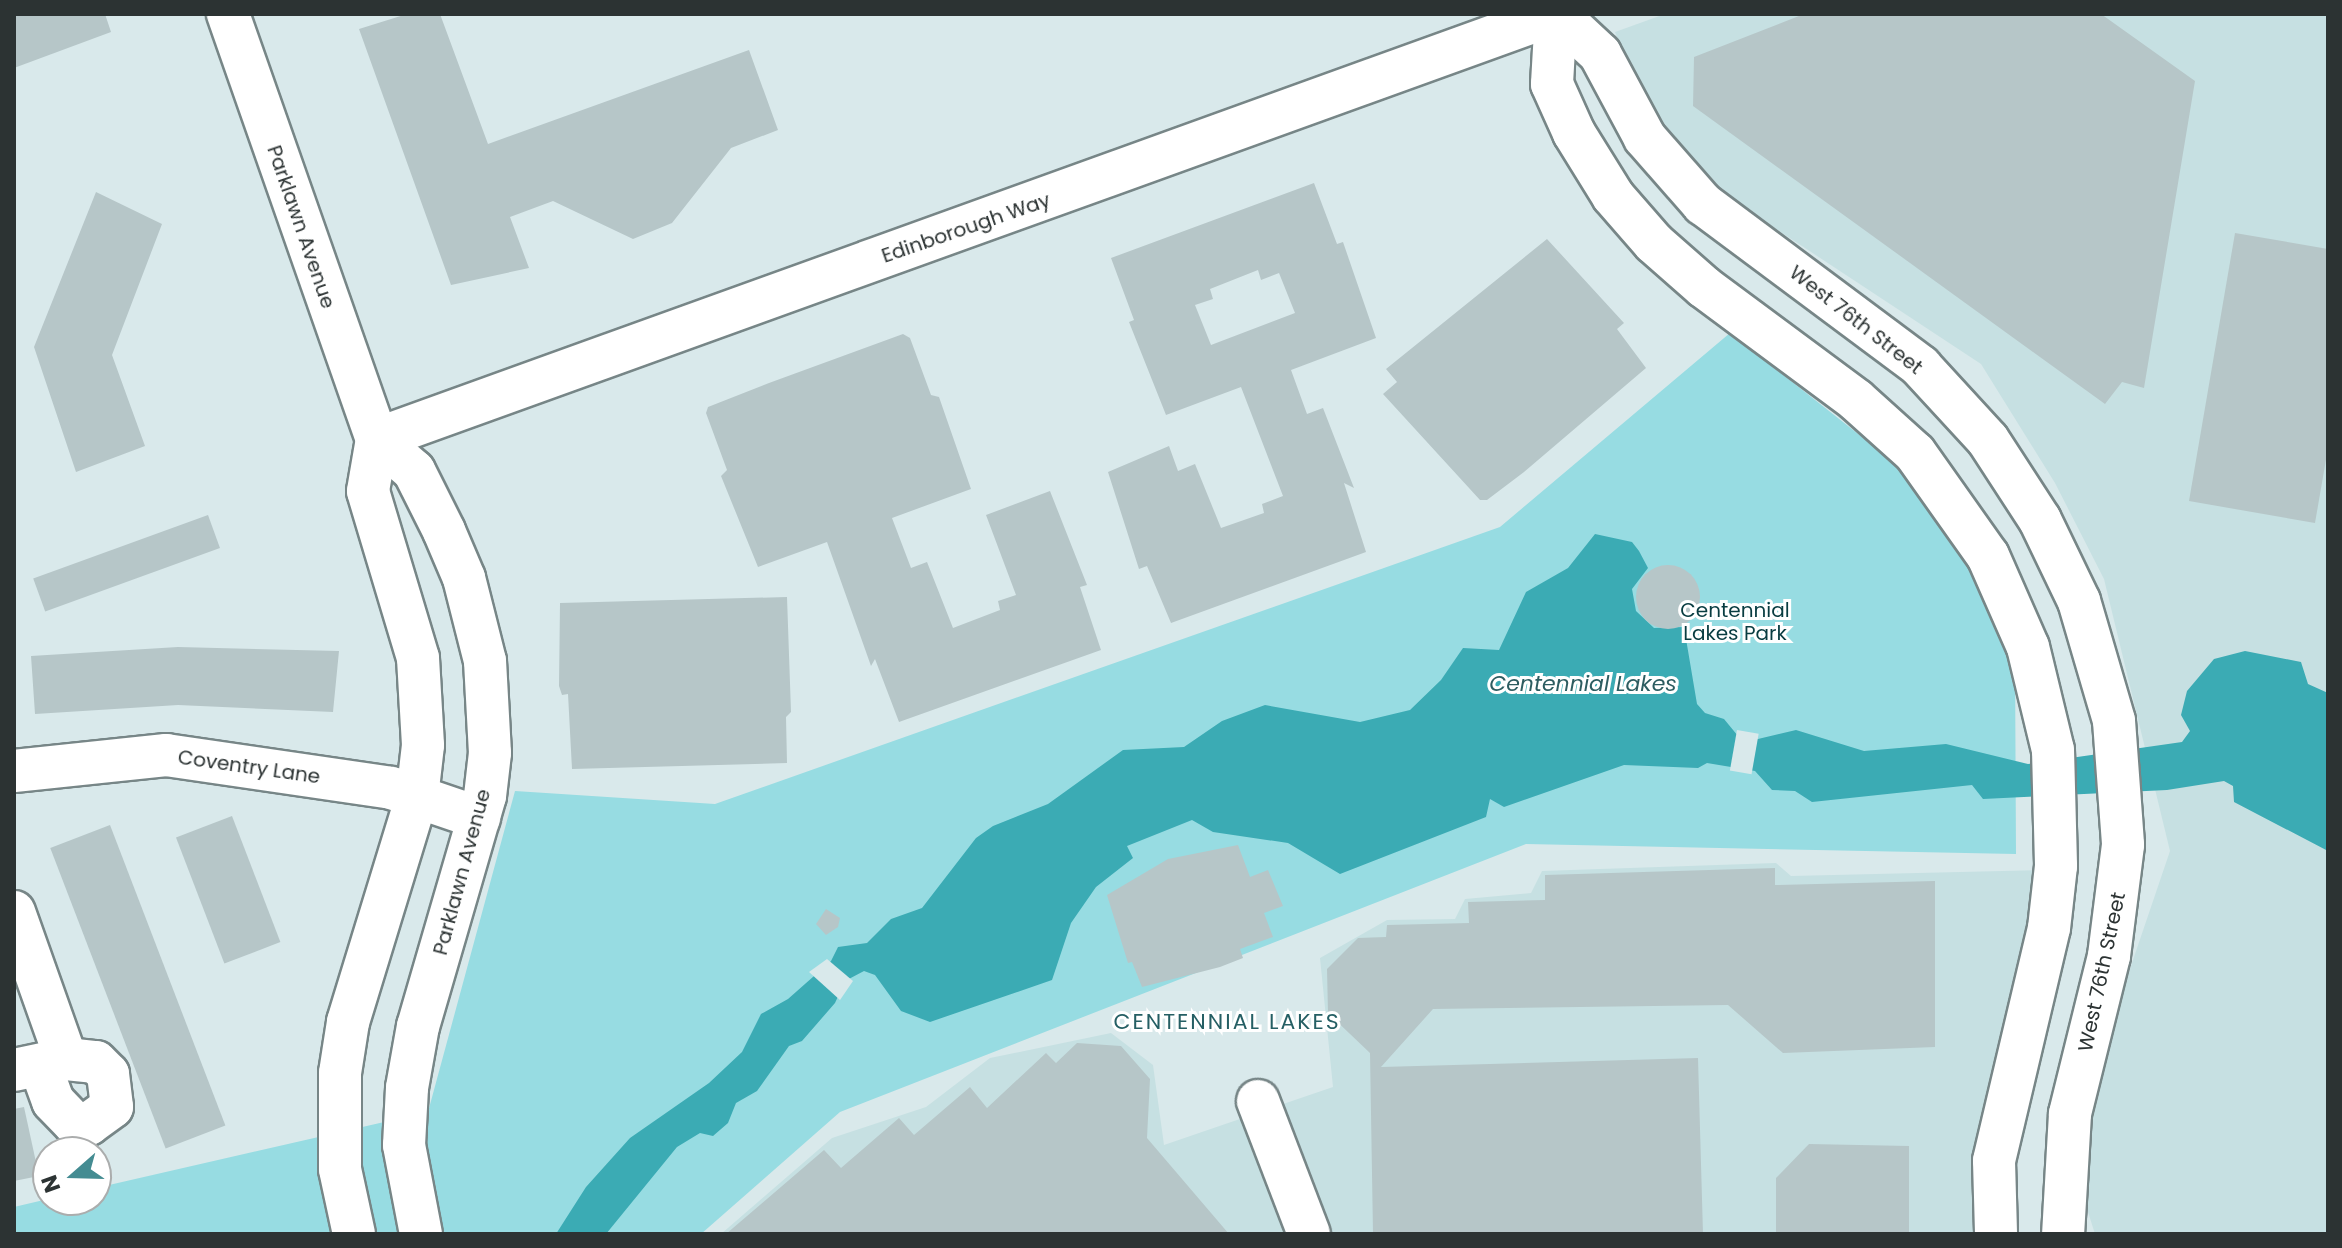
<!DOCTYPE html>
<html>
<head>
<meta charset="utf-8">
<style>
  body { margin:0 }
  #map { position:relative; width:2342px; height:1248px; overflow:hidden; background:#d9e9eb; font-family:Poppins,sans-serif }
  div>[style] { position:absolute }
  .built>* { inset:0; background:#c6e0e2 }
  .green>* { inset:0; background:#97dce2 }
  .water>* { inset:0; background:#3babb4 }
  .pier>* { inset:0; background:#d9e9eb; transform-origin:0 0 }
  .building>* { inset:0; background:#b6c6c8; transform-origin:0 0 }
  .round { border-radius:50% }
  .roads { filter:drop-shadow(2px 0 #778687) drop-shadow(-2px 0 #778687) drop-shadow(0 2px #778687) drop-shadow(0 -2px #778687) }
  .minor>* { height:42px; margin:-21px; padding:0 21px; transform-origin:21px; border-radius:21px; background:#fff }
  span { translate:-50% -50%; white-space:nowrap; text-align:center; line-height:1.15; -webkit-text-stroke:6px #fff; paint-order:stroke }
  .street-label { font-size:20px; color:#2c3333 }
  .park-label { font-size:20px; color:#083c41 }
  .water-label { font-size:22px; color:#2d5d61; font-style:italic }
  .neighbourhood-label { font-size:22px; color:#255f64; letter-spacing:2px }
  .frame { position:absolute; inset:0; border:16px solid #2c3333; pointer-events:none }
  .north { position:absolute; left:32px; top:1136px; width:80px; height:80px; box-sizing:border-box; background:#fff; border:2px solid #abadad; border-radius:50%; rotate:250deg; font-size:22px; font-weight:700; line-height:32px; text-align:center; color:#2c3333 }
  .north::after { content:''; display:block; margin:auto; width:28px; height:36px; background:#448c92; clip-path:polygon(50% 0,100% 100%,50% 72%,0 100%) }
</style>
</head>
<body>
<div id="map">
  <div class="built">
    <div style="clip-path:polygon(1665px 14px,2328px 14px,2328px 1234px,2095px 1234px,2075px 1171px,2116px 1010px,2170px 851px,2104px 579px,2055px 483px,1981px 364px,1714px 188px,1638px 89px,1615px 32px)"></div>
    <div style="clip-path:polygon(1776px 863px,1791px 876px,2040px 870px,1983px 1234px,721px 1234px,832px 1138px,926px 1107px,990px 1058px,1111px 1033px,1153px 1065px,1164px 1145px,1333px 1087px,1320px 958px,1387px 920px,1455px 919px,1465px 899px,1531px 893px,1542px 871px)"></div>
  </div>
  <div class="green">
    <div style="clip-path:polygon(1730px 333px,1933px 493px,2015px 655px,2016px 854px,1526px 844px,840px 1112px,701px 1234px,14px 1234px,14px 1207px,48px 1199px,96px 1200px,96px 1188px,428px 1112px,515px 791px,715px 804px,1500px 527px)"></div>
  </div>
  <div class="water">
    <div style="clip-path:polygon(1595px 534px,1632px 542px,1639px 551px,1648px 568px,1632px 589px,1636px 611px,1654px 628px,1684px 627px,1697px 704px,1705px 713px,1724px 719px,1738px 736px,1758px 739px,1796px 730px,1864px 751px,1946px 744px,2028px 764px,2182px 742px,2190px 731px,2181px 715px,2187px 691px,2214px 659px,2245px 651px,2301px 662px,2308px 684px,2328px 693px,2328px 851px,2234px 802px,2233px 786px,2224px 781px,2167px 790px,1983px 799px,1972px 785px,1812px 802px,1795px 791px,1772px 790px,1755px 771px,1707px 763px,1698px 768px,1624px 765px,1504px 807px,1490px 799px,1486px 817px,1340px 874px,1288px 843px,1213px 832px,1192px 820px,1127px 846px,1133px 858px,1096px 887px,1071px 923px,1052px 980px,930px 1022px,901px 1011px,875px 975px,864px 971px,845px 981px,835px 1003px,802px 1041px,789px 1046px,757px 1091px,736px 1103px,728px 1123px,713px 1136px,700px 1133px,677px 1147px,606px 1234px,556px 1234px,586px 1187px,630px 1138px,709px 1083px,742px 1052px,761px 1014px,788px 999px,831px 961px,838px 947px,867px 943px,891px 919px,922px 908px,976px 838px,993px 826px,1048px 804px,1123px 750px,1184px 747px,1222px 721px,1265px 705px,1360px 722px,1410px 710px,1441px 680px,1463px 648px,1499px 650px,1526px 592px,1568px 568px)"></div>
  </div>
  <div class="pier">
    <div style="left:1737px;top:730px;width:22px;height:41px;rotate:10deg"></div>
    <div style="clip-path:polygon(827px 959px,853px 981px,840px 1000px,809px 972px)"></div>
  </div>
  <div class="building">
    <div style="clip-path:polygon(14px 14px,105px 14px,111px 32px,14px 68px)"></div>
    <div style="clip-path:polygon(407px 14px,440px 14px,488px 144px,749px 50px,778px 130px,731px 148px,672px 223px,633px 239px,553px 201px,510px 217px,529px 268px,451px 285px,359px 29px)"></div>
    <div style="clip-path:polygon(1804px 14px,2101px 14px,2195px 81px,2144px 388px,2122px 382px,2105px 404px,1693px 106px,1694px 57px)"></div>
    <div style="clip-path:polygon(evenodd,1314px 183px,1337px 244px,1343px 242px,1376px 338px,1291px 370px,1307px 414px,1323px 408px,1354px 488px,1344px 483px,1366px 552px,1171px 623px,1147px 566px,1139px 569px,1108px 472px,1169px 446px,1178px 471px,1195px 464px,1221px 528px,1264px 513px,1262px 504px,1283px 496px,1241px 387px,1166px 415px,1129px 322px,1134px 320px,1111px 258px,1314px 183px,1258px 270px,1261px 280px,1279px 273px,1295px 313px,1211px 345px,1195px 305px,1213px 299px,1210px 289px,1258px 270px)"></div>
    <div style="clip-path:polygon(96px 192px,162px 224px,112px 355px,145px 446px,76px 472px,34px 347px)"></div>
    <div style="clip-path:polygon(2235px 233px,2328px 249px,2328px 448px,2315px 523px,2189px 501px)"></div>
    <div style="clip-path:polygon(1547px 239px,1624px 323px,1617px 329px,1646px 368px,1524px 472px,1487px 500px,1480px 500px,1383px 394px,1397px 382px,1386px 369px)"></div>
    <div style="clip-path:polygon(903px 334px,910px 338px,931px 395px,939px 397px,971px 489px,892px 518px,911px 568px,927px 562px,953px 628px,1000px 610px,998px 601px,1016px 595px,986px 515px,1050px 491px,1087px 585px,1080px 587px,1101px 650px,899px 722px,875px 659px,871px 666px,827px 542px,758px 567px,721px 476px,727px 470px,706px 413px,708px 407px,769px 383px)"></div>
    <div style="left:208px;top:515px;width:35px;height:186px;rotate:70deg"></div>
    <div class="round" style="left:1636px;top:565px;width:64px;height:64px"></div>
    <div style="clip-path:polygon(787px 597px,791px 712px,786px 717px,787px 763px,572px 769px,568px 694px,562px 695px,559px 686px,560px 603px)"></div>
    <div style="clip-path:polygon(178px 647px,339px 651px,333px 712px,178px 705px,35px 714px,31px 656px)"></div>
    <div style="left:232px;top:816px;width:135px;height:60px;rotate:69deg"></div>
    <div style="left:110px;top:825px;width:322px;height:64px;rotate:69deg"></div>
    <div style="clip-path:polygon(1238px 845px,1250px 877px,1268px 870px,1283px 906px,1264px 913px,1273px 937px,1240px 949px,1243px 958px,1220px 967px,1142px 987px,1132px 962px,1128px 963px,1107px 895px,1168px 859px)"></div>
    <div style="clip-path:polygon(1775px 868px,1775px 885px,1935px 881px,1935px 1047px,1783px 1053px,1728px 1005px,1433px 1009px,1381px 1067px,1698px 1058px,1703px 1234px,1373px 1234px,1370px 1053px,1328px 1013px,1327px 969px,1358px 938px,1386px 937px,1387px 925px,1469px 923px,1468px 902px,1545px 900px,1545px 875px)"></div>
    <div style="clip-path:polygon(826px 909px,840px 918px,838px 927px,826px 935px,816px 924px)"></div>
    <div style="clip-path:polygon(1077px 1043px,1121px 1046px,1150px 1079px,1147px 1138px,1229px 1234px,726px 1234px,824px 1150px,841px 1168px,899px 1118px,914px 1135px,970px 1087px,987px 1108px,1046px 1053px,1056px 1063px)"></div>
    <div style="clip-path:polygon(24px 1107px,39px 1176px,14px 1181px,14px 1109px)"></div>
    <div style="clip-path:polygon(1809px 1144px,1909px 1146px,1909px 1234px,1776px 1234px,1776px 1178px)"></div>
  </div>
  <div class="roads">
    <div class="minor">
      <div style="left:228px;top:14px;width:450px;rotate:70.7deg"></div>
      <div style="left:377px;top:439px;width:49px;rotate:40.9deg"></div>
      <div style="left:414px;top:471px;width:67px;rotate:63.4deg"></div>
      <div style="left:444px;top:531px;width:51px;rotate:66.9deg"></div>
      <div style="left:464px;top:578px;width:86px;rotate:75.8deg"></div>
      <div style="left:485px;top:661px;width:92px;rotate:86.9deg"></div>
      <div style="left:490px;top:753px;width:43px;rotate:96.6deg"></div>
      <div style="left:485px;top:796px;width:240px;rotate:106.2deg"></div>
      <div style="left:418px;top:1026px;width:63px;rotate:100.1deg"></div>
      <div style="left:407px;top:1088px;width:57px;rotate:93deg"></div>
      <div style="left:404px;top:1145px;width:91px;rotate:79.2deg"></div>
      <div style="left:1556px;top:14px;width:70px;rotate:93.3deg"></div>
      <div style="left:1552px;top:84px;width:54px;rotate:65.8deg"></div>
      <div style="left:1574px;top:133px;width:74px;rotate:58.2deg"></div>
      <div style="left:1613px;top:196px;width:62px;rotate:48.9deg"></div>
      <div style="left:1654px;top:243px;width:67px;rotate:41.3deg"></div>
      <div style="left:1704px;top:287px;width:189px;rotate:36.6deg"></div>
      <div style="left:1856px;top:400px;width:79px;rotate:41.9deg"></div>
      <div style="left:1915px;top:453px;width:126px;rotate:54.7deg"></div>
      <div style="left:1988px;top:556px;width:99px;rotate:66.3deg"></div>
      <div style="left:2028px;top:647px;width:106px;rotate:76.4deg"></div>
      <div style="left:2053px;top:750px;width:116px;rotate:88.5deg"></div>
      <div style="left:2056px;top:866px;width:62px;rotate:96.4deg"></div>
      <div style="left:2049px;top:928px;width:239px;rotate:103.3deg"></div>
      <div style="left:1994px;top:1161px;width:73px;rotate:88.4deg"></div>
      <div style="left:1557px;top:14px;width:59px;rotate:42.9deg"></div>
      <div style="left:1600px;top:54px;width:95px;rotate:61.8deg"></div>
      <div style="left:1645px;top:138px;width:88px;rotate:48.7deg"></div>
      <div style="left:1703px;top:204px;width:271px;rotate:36.7deg"></div>
      <div style="left:1920px;top:366px;width:100px;rotate:47.4deg"></div>
      <div style="left:1988px;top:440px;width:95px;rotate:57deg"></div>
      <div style="left:2040px;top:520px;width:90px;rotate:64.3deg"></div>
      <div style="left:2079px;top:601px;width:125px;rotate:73.7deg"></div>
      <div style="left:2114px;top:721px;width:124px;rotate:85.8deg"></div>
      <div style="left:2123px;top:845px;width:112px;rotate:97.2deg"></div>
      <div style="left:2109px;top:956px;width:163px;rotate:103.9deg"></div>
      <div style="left:2070px;top:1114px;width:120px;rotate:93.3deg"></div>
      <div style="left:377px;top:439px;width:1252px;rotate:-19.84deg"></div>
      <div style="left:14px;top:771px;width:153px;rotate:-6deg"></div>
      <div style="left:166px;top:755px;width:227px;rotate:8.3deg"></div>
      <div style="left:391px;top:788px;width:93px;rotate:18.8deg"></div>
      <div style="left:14px;top:912px;width:156px;rotate:70.5deg"></div>
      <div style="left:14px;top:1070px;width:53px;rotate:-11.9deg"></div>
      <div style="left:66px;top:1059px;width:30px;rotate:6deg"></div>
      <div style="left:96px;top:1062px;width:17px;rotate:45deg"></div>
      <div style="left:108px;top:1074px;width:33px;rotate:83deg"></div>
      <div style="left:112px;top:1107px;width:29px;rotate:144deg"></div>
      <div style="left:89px;top:1124px;width:15px;rotate:-176deg"></div>
      <div style="left:74px;top:1123px;width:30px;rotate:-134deg"></div>
      <div style="left:53px;top:1101px;width:38px;rotate:-110deg"></div>
      <div style="left:1258px;top:1101px;width:142px;rotate:69deg"></div>
      <div style="left:354px;top:1234px;width:66px;rotate:-102.2deg"></div>
      <div style="left:340px;top:1169px;width:96px;rotate:-90deg"></div>
      <div style="left:340px;top:1073px;width:52px;rotate:-81.1deg"></div>
      <div style="left:348px;top:1022px;width:235px;rotate:-73deg"></div>
      <div style="left:417px;top:797px;width:52px;rotate:-83.4deg"></div>
      <div style="left:423px;top:745px;width:87px;rotate:-93.3deg"></div>
      <div style="left:418px;top:658px;width:174px;rotate:-106.7deg"></div>
      <div style="left:368px;top:491px;width:53px;rotate:-80.2deg"></div>
    </div>
  </div>
  <div class="street-label">
    <span style="left:301px;top:227px;rotate:71deg">Parklawn Avenue</span>
    <span style="left:966px;top:228px;rotate:-19deg">Edinborough Way</span>
    <span style="left:1856px;top:320px;rotate:38deg">West 76th Street</span>
    <span style="left:249px;top:767px;rotate:8deg">Coventry Lane</span>
    <span style="left:462px;top:872px;rotate:-75deg">Parklawn Avenue</span>
    <span style="left:2102px;top:972px;rotate:-78deg">West 76th Street</span>
  </div>
  <div class="park-label">
    <span style="left:1735px;top:622px">Centennial<br>Lakes Park</span>
  </div>
  <div class="water-label">
    <span style="left:1583px;top:684px">Centennial Lakes</span>
  </div>
  <div class="neighbourhood-label">
    <span style="left:1227px;top:1022px">CENTENNIAL LAKES</span>
  </div>
  <div class="frame"></div>
  <div class="north">N</div>
</div>
</body>
</html>
